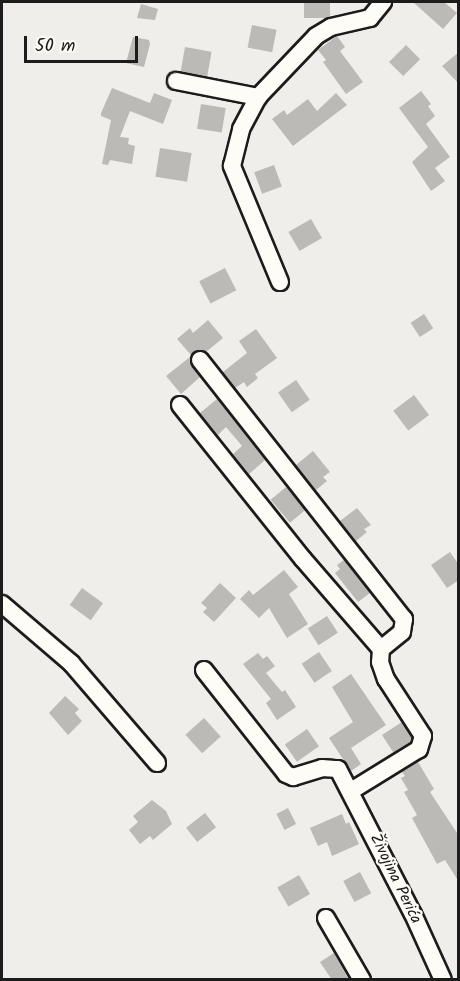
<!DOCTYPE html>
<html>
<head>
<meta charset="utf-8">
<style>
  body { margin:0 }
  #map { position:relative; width:460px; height:981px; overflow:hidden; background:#f0eeea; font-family:Kalam,sans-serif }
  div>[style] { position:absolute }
  .building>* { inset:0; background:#bbbab6; transform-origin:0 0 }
  .roads { filter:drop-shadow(2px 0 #1c1c1c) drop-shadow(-2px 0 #1c1c1c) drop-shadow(0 2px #1c1c1c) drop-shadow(0 -2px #1c1c1c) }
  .minor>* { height:16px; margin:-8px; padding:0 8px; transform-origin:8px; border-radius:8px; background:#fdfcf7 }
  span { translate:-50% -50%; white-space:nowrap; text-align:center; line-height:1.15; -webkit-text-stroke:4.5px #fdfcf7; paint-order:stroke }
  .street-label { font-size:16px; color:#1c1c1c }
  .frame { position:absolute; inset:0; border:3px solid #1c1c1c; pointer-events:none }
  .scale { position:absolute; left:24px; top:36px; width:114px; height:27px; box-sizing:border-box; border:3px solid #1c1c1c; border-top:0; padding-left:8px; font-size:18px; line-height:21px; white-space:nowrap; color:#1c1c1c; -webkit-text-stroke:4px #fdfcf7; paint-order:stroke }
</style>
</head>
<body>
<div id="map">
  <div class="building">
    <div style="left:304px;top:2px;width:26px;height:16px"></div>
    <div style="clip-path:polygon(413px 2px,444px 2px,457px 13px,443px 29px)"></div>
    <div style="clip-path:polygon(141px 4px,158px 9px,155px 20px,137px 18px)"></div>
    <div style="left:252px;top:25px;width:25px;height:23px;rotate:11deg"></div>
    <div style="clip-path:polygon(337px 36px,345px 47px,340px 51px,363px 82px,346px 94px,323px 62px,326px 60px,318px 50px)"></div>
    <div style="clip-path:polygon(133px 37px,149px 40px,150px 44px,144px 67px,126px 63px)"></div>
    <div style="left:406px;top:45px;width:20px;height:24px;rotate:45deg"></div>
    <div style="left:185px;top:47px;width:27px;height:25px;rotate:10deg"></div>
    <div style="clip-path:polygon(459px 52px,459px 84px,442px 66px)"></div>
    <div style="clip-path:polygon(112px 88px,150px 103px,154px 93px,172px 100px,163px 124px,130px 111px,120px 137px,129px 138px,128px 144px,135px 146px,132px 164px,110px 160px,108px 165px,102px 164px,111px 120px,101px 116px,101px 113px)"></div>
    <div style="clip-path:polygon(421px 91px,431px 104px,428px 106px,435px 116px,426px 124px,450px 157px,435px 168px,445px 181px,431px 191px,412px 162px,428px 147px,399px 108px)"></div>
    <div style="clip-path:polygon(336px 93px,347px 105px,293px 146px,272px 119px,284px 110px,287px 115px,308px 99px,317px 111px)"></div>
    <div style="left:201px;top:104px;width:25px;height:25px;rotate:9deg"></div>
    <div style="left:160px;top:148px;width:32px;height:29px;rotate:9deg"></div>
    <div style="left:274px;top:165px;width:23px;height:21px;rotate:70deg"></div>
    <div style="left:311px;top:219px;width:22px;height:26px;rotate:60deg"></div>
    <div style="left:225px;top:268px;width:25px;height:29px;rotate:63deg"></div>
    <div style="left:424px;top:314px;width:17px;height:16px;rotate:57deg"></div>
    <div style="clip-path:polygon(208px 320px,223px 338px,206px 352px,198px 350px,191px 355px,177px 339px,190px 328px,193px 333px)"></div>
    <div style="clip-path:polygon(256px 329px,277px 358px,255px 374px,258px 378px,247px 387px,244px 382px,235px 388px,223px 372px,247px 353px,239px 341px)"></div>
    <div style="clip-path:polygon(190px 357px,191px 366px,200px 377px,181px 394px,166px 376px)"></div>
    <div style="left:296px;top:380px;width:24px;height:22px;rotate:55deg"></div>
    <div style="left:414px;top:395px;width:25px;height:26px;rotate:53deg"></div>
    <div style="clip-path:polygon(217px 399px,265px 460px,249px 474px,233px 454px,242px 446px,226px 427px,218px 435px,200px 413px)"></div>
    <div style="clip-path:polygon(313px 451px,330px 472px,323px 477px,327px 481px,316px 490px,296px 465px)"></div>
    <div style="left:286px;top:487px;width:30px;height:20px;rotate:50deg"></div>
    <div style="clip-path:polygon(357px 508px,371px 525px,364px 529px,367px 532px,356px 541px,340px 521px)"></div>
    <div style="clip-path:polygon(450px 552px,459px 565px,459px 580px,447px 588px,431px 565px)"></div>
    <div style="clip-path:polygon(344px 560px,370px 593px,358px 602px,335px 573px,340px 569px,337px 565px)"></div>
    <div style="clip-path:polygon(284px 570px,298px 587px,289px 594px,308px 624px,287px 638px,269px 608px,259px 618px,240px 599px,249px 590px,253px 595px)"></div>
    <div style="clip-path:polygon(220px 583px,236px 598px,214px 622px,203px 612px,207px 608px,201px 603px)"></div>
    <div style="left:82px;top:588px;width:26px;height:21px;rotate:36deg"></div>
    <div style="left:327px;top:616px;width:20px;height:23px;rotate:57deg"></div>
    <div style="left:319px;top:652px;width:23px;height:21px;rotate:56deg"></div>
    <div style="clip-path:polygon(258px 653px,263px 659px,267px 656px,275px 666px,266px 673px,282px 692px,285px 690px,296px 707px,277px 720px,266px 703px,271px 699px,243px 664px)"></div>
    <div style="clip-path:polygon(351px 674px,386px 725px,351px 748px,361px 764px,351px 771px,329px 738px,353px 722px,332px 687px)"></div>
    <div style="clip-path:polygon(65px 696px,79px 709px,75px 713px,82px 721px,68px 735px,49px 713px)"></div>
    <div style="left:204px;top:718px;width:25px;height:25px;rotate:48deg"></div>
    <div style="clip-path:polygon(402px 722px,412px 738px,410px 742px,390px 754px,393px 752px,382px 735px)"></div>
    <div style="left:307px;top:729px;width:21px;height:27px;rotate:55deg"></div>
    <div style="clip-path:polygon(418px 762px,434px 789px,430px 792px,459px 836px,459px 882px,445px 860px,437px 864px,412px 818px,417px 815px,404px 792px,408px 790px,401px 778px,405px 776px,402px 772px)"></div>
    <div style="clip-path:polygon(152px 800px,166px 811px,172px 824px,153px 840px,150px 836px,140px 844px,129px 830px,138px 822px,133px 816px)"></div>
    <div style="left:288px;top:808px;width:18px;height:13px;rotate:63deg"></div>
    <div style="left:205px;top:813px;width:18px;height:24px;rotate:52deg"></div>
    <div style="clip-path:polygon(342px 814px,346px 824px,349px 822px,359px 844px,332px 856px,327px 842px,318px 846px,310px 828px)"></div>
    <div style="left:360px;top:872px;width:24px;height:19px;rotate:62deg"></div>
    <div style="left:299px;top:875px;width:22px;height:25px;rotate:60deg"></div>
    <div style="clip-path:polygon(334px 953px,349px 980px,332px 980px,320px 962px)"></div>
  </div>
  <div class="roads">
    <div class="minor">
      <div style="left:176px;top:81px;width:84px;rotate:11deg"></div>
      <div style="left:280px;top:282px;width:126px;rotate:-112.5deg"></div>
      <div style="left:232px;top:166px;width:38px;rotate:-76deg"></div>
      <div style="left:241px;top:129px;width:36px;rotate:-62deg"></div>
      <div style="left:258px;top:97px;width:84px;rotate:-46.4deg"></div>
      <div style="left:316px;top:36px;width:17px;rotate:-31deg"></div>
      <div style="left:331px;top:27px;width:40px;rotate:-13deg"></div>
      <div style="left:370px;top:18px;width:21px;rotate:-51deg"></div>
      <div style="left:200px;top:360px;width:330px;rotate:51.8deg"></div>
      <div style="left:404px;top:619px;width:13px;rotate:99deg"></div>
      <div style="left:402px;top:632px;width:27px;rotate:141deg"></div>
      <div style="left:180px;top:405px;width:197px;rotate:51.4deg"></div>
      <div style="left:303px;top:559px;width:119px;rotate:49.1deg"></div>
      <div style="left:381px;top:649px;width:13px;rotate:94deg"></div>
      <div style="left:380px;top:662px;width:18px;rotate:71deg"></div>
      <div style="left:386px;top:679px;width:68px;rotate:57deg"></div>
      <div style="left:423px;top:736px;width:14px;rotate:107deg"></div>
      <div style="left:419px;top:749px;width:80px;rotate:148.3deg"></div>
      <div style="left:2px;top:604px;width:91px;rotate:40.5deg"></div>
      <div style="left:71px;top:663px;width:132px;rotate:49.3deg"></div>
      <div style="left:204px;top:670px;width:132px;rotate:51.7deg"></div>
      <div style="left:286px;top:774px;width:8px;rotate:23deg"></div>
      <div style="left:293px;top:777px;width:30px;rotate:-17deg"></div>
      <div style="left:322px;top:768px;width:16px;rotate:4deg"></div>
      <div style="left:338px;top:769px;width:163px;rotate:62.7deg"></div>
      <div style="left:413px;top:914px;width:72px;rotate:65.6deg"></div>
      <div style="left:326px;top:918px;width:72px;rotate:59.9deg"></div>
    </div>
  </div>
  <div class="street-label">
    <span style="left:395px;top:879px;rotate:64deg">Živojina Perića</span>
  </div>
  <div class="frame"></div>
  <div class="scale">50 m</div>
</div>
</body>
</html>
